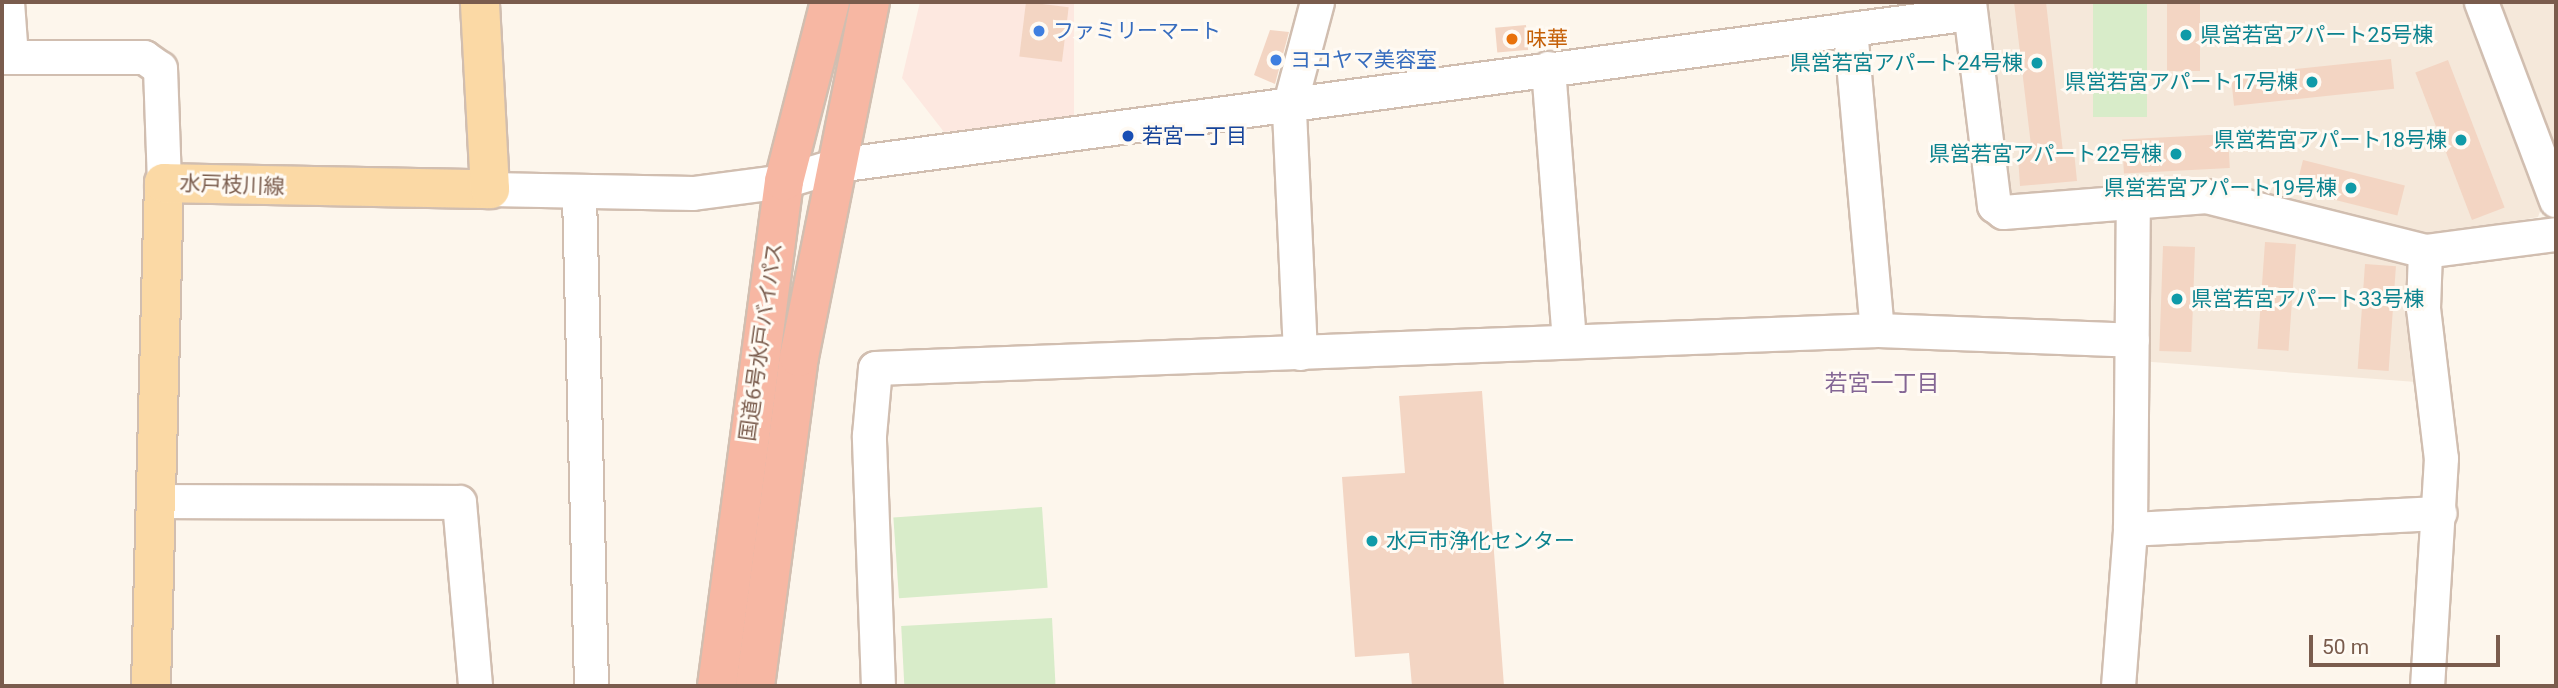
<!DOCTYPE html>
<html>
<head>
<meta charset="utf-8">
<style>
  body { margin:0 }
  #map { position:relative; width:2558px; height:688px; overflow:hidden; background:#fdf6ec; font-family:Roboto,"Noto Sans JP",sans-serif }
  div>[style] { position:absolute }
  .residential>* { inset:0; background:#f5e8da }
  .commercial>* { inset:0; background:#fde8e0 }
  .green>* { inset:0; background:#d8ecc9; transform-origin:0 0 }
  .building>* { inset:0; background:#f3d5c3; transform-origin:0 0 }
  .roads { filter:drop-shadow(2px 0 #d1beb0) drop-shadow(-2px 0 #d1beb0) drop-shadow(0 2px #d1beb0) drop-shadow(0 -2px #d1beb0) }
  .minor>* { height:33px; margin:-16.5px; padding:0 16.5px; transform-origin:16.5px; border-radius:16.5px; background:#fff }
  .major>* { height:38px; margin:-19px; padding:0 19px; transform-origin:19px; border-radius:19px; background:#fbd9a5 }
  .highway>* { height:38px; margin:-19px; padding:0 19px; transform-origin:19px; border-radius:19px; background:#f7b7a3 }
  .dots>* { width:19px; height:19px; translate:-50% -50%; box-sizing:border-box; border:4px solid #fffaf3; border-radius:50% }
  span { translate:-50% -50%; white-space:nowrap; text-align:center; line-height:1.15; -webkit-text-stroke:6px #fffaf3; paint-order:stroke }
  .shop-label { font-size:21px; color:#366cbe }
  .left { translate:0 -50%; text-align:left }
  .culture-label { font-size:21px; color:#0d838f }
  .right { translate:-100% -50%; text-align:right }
  .food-label { font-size:21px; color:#c56008 }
  .transit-label { font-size:21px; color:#164399 }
  .street-label { font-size:21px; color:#7a5c4d }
  .neighbourhood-label { font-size:23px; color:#846695 }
  .frame { position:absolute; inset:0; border:4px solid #7a5c4d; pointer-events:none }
  .scale { position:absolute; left:2309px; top:635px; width:191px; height:32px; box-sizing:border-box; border:4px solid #7a5c4d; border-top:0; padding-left:9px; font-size:21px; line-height:24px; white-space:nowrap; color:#7a5c4d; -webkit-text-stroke:5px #fffaf3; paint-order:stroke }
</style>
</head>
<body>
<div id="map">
  <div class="residential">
    <div style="clip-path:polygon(1981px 2px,2466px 2px,2544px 201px,2538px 217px,2422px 239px,2257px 200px,2018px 198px,1999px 183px)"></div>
    <div style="clip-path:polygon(2490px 2px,2556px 2px,2556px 175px)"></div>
    <div style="clip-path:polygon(2199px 208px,2391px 255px,2411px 269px,2416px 382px,2139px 361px,2141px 218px)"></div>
  </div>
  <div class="commercial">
    <div style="clip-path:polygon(920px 2px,1074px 2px,1074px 118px,944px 132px,902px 78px)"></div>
  </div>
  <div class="green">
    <div style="left:2093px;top:2px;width:54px;height:115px"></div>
    <div style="left:1042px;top:507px;width:81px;height:149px;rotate:86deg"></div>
    <div style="left:1052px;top:618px;width:68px;height:151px;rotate:87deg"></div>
  </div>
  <div class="building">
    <div style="left:1026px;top:2px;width:43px;height:55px;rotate:7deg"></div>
    <div style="clip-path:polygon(2014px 2px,2046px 2px,2063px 152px,2074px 151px,2077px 181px,2020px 186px,2018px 156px,2032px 154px)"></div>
    <div style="left:2167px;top:2px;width:33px;height:69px"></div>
    <div style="left:1526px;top:25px;width:25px;height:31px;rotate:85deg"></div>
    <div style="clip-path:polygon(1270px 30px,1289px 32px,1275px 84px,1254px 75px)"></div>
    <div style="left:2391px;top:59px;width:30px;height:161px;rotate:84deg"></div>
    <div style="left:2448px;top:60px;width:158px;height:35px;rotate:69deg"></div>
    <div style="left:2228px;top:134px;width:34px;height:106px;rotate:87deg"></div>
    <div style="left:2303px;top:160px;width:105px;height:31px;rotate:14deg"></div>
    <div style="left:2265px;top:242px;width:31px;height:107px;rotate:4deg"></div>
    <div style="left:2163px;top:246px;width:32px;height:105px;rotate:2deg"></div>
    <div style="left:2365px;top:264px;width:31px;height:105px;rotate:4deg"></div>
    <div style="clip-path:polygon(1482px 391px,1504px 686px,1412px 686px,1409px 653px,1355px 657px,1342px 477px,1405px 473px,1399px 396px)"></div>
  </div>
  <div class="roads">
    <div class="minor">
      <div style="left:7px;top:2px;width:55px;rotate:85.8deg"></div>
      <div style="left:1969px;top:2px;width:205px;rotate:83deg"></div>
      <div style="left:1994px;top:205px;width:11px;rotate:38deg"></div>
      <div style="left:2003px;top:212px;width:204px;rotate:-4.5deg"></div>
      <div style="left:2206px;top:196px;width:226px;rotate:14.1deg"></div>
      <div style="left:2425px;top:251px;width:132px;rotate:-7.4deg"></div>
      <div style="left:2481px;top:2px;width:212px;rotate:69.3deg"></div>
      <div style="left:1850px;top:29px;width:302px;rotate:84.9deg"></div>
      <div style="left:2px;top:57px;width:142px"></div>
      <div style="left:144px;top:57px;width:19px;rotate:35deg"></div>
      <div style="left:160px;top:68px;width:115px;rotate:88deg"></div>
      <div style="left:1548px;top:68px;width:261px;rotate:85.6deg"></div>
      <div style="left:490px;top:189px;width:203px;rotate:1.1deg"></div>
      <div style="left:693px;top:193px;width:92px;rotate:-7.5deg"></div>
      <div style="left:784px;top:181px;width:55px;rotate:-16.8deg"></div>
      <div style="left:837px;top:165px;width:1143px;rotate:-7.64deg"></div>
      <div style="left:579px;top:194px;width:492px;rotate:88.6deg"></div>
      <div style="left:2425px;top:251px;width:57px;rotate:92deg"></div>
      <div style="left:2423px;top:308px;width:151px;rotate:83.2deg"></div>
      <div style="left:2441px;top:458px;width:228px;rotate:93.5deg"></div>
      <div style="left:1300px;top:353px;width:246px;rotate:-92.6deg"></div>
      <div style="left:1289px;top:107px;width:109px;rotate:-75.1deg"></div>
      <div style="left:159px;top:501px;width:300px;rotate:0.2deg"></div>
      <div style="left:459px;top:502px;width:185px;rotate:85deg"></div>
      <div style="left:2130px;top:529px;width:310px;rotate:-3deg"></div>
      <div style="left:878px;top:686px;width:251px;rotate:-92.1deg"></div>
      <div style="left:869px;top:435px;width:67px;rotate:-84.9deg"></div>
      <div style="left:875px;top:368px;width:1003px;rotate:-2.17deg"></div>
      <div style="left:1877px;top:330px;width:255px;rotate:2.2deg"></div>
      <div style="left:2118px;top:686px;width:157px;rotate:-85.6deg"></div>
      <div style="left:2130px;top:529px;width:327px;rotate:-89.5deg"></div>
    </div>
    <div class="major">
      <div style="left:151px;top:686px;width:503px;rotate:-88.52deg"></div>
      <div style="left:164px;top:183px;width:326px;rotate:1.1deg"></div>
      <div style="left:490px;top:189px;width:187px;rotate:-93.1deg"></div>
    </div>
    <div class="highway">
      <div style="left:717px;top:686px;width:509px;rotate:-82.44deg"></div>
      <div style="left:784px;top:181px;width:185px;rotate:-75.6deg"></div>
      <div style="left:755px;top:686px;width:332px;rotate:-82.4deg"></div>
      <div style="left:799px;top:357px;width:362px;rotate:-78.7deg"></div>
    </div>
  </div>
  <div class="dots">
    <div style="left:1039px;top:31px;background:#3f7fe0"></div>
    <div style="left:2186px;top:35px;background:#0f9aa8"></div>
    <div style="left:1512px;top:39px;background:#e8710a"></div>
    <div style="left:1276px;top:60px;background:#3f7fe0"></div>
    <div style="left:2037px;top:63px;background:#0f9aa8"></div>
    <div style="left:2312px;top:82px;background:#0f9aa8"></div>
    <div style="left:1128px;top:136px;background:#1a4fb4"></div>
    <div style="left:2461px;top:140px;background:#0f9aa8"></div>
    <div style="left:2176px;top:154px;background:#0f9aa8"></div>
    <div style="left:2351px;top:188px;background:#0f9aa8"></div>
    <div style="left:2177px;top:299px;background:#0f9aa8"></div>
    <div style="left:1372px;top:541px;background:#0f9aa8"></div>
  </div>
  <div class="shop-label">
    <span class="left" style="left:1053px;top:31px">ファミリーマート</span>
    <span class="left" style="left:1290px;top:60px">ヨコヤマ美容室</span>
  </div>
  <div class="culture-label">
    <span class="left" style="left:2200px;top:35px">県営若宮アパート25号棟</span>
    <span class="right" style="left:2023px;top:63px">県営若宮アパート24号棟</span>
    <span class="right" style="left:2298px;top:82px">県営若宮アパート17号棟</span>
    <span class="right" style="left:2447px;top:140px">県営若宮アパート18号棟</span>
    <span class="right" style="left:2162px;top:154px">県営若宮アパート22号棟</span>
    <span class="right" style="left:2337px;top:188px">県営若宮アパート19号棟</span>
    <span class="left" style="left:2191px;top:299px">県営若宮アパート33号棟</span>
    <span class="left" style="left:1386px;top:541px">水戸市浄化センター</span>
  </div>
  <div class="food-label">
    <span class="left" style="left:1526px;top:39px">味華</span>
  </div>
  <div class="transit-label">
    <span class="left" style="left:1142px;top:136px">若宮一丁目</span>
  </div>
  <div class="street-label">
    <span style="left:232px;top:185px;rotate:2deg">水戸枝川線</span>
    <span style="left:761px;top:342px;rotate:-82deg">国道6号水戸バイパス</span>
  </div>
  <div class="neighbourhood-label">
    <span style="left:1882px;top:384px">若宮一丁目</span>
  </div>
  <div class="frame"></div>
  <div class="scale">50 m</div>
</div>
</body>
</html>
